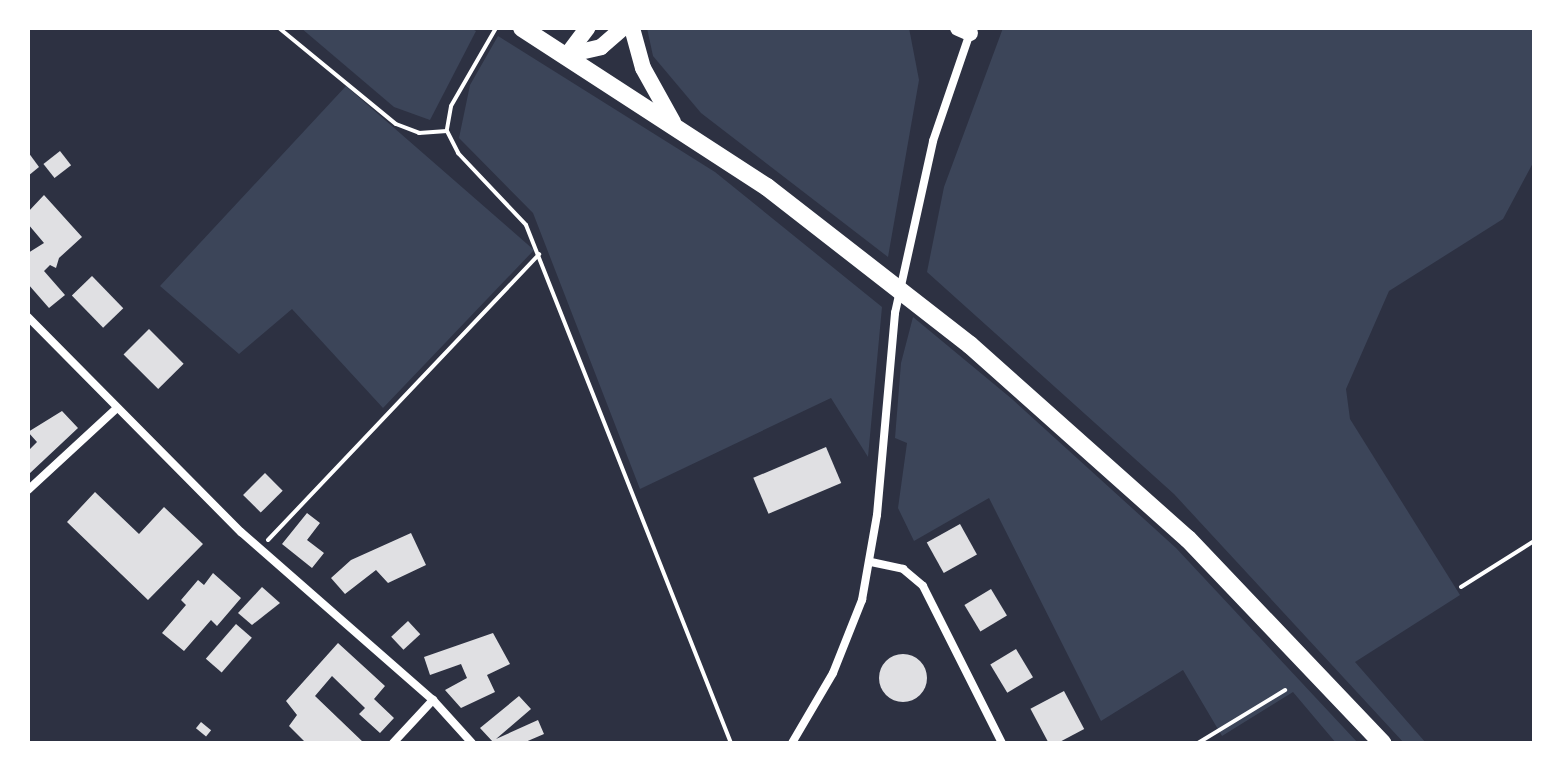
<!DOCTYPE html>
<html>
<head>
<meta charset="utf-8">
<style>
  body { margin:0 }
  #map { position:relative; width:1562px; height:771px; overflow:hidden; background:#2d3142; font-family:Helvetica,sans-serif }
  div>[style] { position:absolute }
  .green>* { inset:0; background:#3c4559 }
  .building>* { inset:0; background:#e0e0e3; transform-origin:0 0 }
  .round { border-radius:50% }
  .path>* { height:4px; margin:-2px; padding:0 2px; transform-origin:2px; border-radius:2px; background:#fff }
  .minor>* { height:8px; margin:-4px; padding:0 4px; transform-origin:4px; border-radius:4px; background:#fff }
  .secondary>* { height:16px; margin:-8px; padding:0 8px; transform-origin:8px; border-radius:8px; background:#fff }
  .primary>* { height:18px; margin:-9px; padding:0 9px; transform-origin:9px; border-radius:9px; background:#fff }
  span { translate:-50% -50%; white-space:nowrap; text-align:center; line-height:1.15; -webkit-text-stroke:8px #fff; paint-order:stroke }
  .frame { position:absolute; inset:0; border:30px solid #fff; pointer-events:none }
</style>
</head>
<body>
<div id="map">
  <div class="green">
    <div style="clip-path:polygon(301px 28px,470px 28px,476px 31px,430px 120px,394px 107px)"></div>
    <div style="clip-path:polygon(647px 28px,909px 28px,919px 80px,888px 257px,701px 113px,653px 56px)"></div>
    <div style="clip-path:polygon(1003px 28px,1534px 28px,1534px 161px,1503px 219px,1389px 291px,1346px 389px,1350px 419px,1460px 595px,1355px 662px,1426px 743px,1404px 743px,1174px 494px,927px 272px,944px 187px)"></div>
    <div style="clip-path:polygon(498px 36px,715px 172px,882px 307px,868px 457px,831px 398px,640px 489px,533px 213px,459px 138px,470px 85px)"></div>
    <div style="clip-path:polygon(346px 86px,534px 250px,383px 408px,292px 309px,239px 354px,160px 286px)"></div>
    <div style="clip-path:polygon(913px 317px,1012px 399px,1176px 548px,1358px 743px,1336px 743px,1293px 692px,1222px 736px,1183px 670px,1101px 721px,989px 498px,914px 541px,898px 508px,907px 443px,895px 438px,901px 363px)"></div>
  </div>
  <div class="building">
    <div style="left:60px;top:151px;width:18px;height:21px;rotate:52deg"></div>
    <div style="clip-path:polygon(28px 152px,39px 167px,28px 176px)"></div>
    <div style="clip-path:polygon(44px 195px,82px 237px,59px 258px,56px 268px,50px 265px,44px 271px,65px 295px,49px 308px,28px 284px,28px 253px,44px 243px,28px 224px,28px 212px)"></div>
    <div style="left:92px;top:276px;width:45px;height:28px;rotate:46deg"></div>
    <div style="left:149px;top:329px;width:49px;height:36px;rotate:45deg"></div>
    <div style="clip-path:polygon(62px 411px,78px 428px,29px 474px,28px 451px,37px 442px,28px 432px)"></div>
    <div style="left:826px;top:447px;width:39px;height:79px;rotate:67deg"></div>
    <div style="left:265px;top:473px;width:25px;height:31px;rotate:45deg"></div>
    <div style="clip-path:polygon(95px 492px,139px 534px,164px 507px,203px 544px,148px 600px,67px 522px)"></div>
    <div style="clip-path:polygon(307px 513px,320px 523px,307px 540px,324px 553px,312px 568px,282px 544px)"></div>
    <div style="left:960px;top:524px;width:35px;height:38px;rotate:61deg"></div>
    <div style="clip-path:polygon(411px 533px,426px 565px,388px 583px,376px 570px,345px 594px,331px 578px,351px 560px)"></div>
    <div style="clip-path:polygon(213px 573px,241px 598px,217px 626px,211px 620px,184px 651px,162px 633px,186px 605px,181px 600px,198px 580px,204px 585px)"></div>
    <div style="clip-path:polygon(262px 587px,280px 603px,252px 625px,238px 613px)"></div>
    <div style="left:991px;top:589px;width:31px;height:31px;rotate:59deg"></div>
    <div style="left:408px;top:621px;width:18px;height:23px;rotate:47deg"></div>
    <div style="left:236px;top:624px;width:21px;height:46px;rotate:41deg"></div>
    <div style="clip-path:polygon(493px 633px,510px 664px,487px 675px,495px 692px,461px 708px,445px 690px,467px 678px,461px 664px,430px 675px,424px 657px)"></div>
    <div style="clip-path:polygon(338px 643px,385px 686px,374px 699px,394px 718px,380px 733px,359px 714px,365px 708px,332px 676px,315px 696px,364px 743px,306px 743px,289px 726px,297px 715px,286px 701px)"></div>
    <div style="left:1016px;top:649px;width:33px;height:30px;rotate:59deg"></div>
    <div class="round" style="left:879px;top:654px;width:48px;height:48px"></div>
    <div style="left:1064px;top:691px;width:43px;height:38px;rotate:62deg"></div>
    <div style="clip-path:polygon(519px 696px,531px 709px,496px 739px,538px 720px,544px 734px,523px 743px,493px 742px,480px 728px)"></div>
    <div style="left:201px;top:722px;width:13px;height:8px;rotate:39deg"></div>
  </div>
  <div class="path">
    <div style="left:279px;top:28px;width:151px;rotate:39.4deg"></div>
    <div style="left:396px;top:124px;width:25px;rotate:21deg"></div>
    <div style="left:419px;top:133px;width:28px;rotate:-4deg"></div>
    <div style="left:447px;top:131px;width:25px;rotate:63deg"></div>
    <div style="left:458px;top:153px;width:99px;rotate:46.6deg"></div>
    <div style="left:526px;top:225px;width:557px;rotate:68.41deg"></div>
    <div style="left:447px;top:129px;width:23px;rotate:-80deg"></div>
    <div style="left:451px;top:106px;width:90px;rotate:-60deg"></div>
    <div style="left:268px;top:540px;width:394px;rotate:-46.5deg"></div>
    <div style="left:1461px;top:587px;width:86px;rotate:-32.2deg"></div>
    <div style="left:1198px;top:743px;width:102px;rotate:-31.3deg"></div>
  </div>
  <div class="minor">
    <div style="left:28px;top:317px;width:303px;rotate:45.3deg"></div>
    <div style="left:241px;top:532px;width:255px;rotate:41.2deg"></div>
    <div style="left:433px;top:700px;width:58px;rotate:47.8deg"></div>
    <div style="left:28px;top:490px;width:121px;rotate:-42.7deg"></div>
    <div style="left:871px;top:562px;width:33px;rotate:12deg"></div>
    <div style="left:903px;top:569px;width:26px;rotate:40deg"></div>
    <div style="left:923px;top:586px;width:176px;rotate:63.3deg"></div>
    <div style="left:393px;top:743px;width:59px;rotate:-47.1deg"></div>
    <div style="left:792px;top:743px;width:81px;rotate:-59.6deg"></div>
    <div style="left:833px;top:673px;width:79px;rotate:-68.3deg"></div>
    <div style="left:862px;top:600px;width:86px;rotate:-80deg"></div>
    <div style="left:877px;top:515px;width:203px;rotate:-84.9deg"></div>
    <div style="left:895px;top:313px;width:176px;rotate:-77.5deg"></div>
    <div style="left:933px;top:141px;width:114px;rotate:-71.1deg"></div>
  </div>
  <div class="secondary">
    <div style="left:632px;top:28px;width:41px;rotate:74.6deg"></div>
    <div style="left:643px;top:68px;width:62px;rotate:60.9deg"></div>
    <div style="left:958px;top:28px;width:13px;rotate:23deg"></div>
    <div style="left:567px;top:55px;width:35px;rotate:-13deg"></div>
    <div style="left:601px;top:47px;width:29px;rotate:-41deg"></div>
    <div style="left:567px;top:55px;width:34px;rotate:-53deg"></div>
  </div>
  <div class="primary">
    <div style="left:522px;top:28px;width:292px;rotate:33deg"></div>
    <div style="left:767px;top:187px;width:257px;rotate:37.9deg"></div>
    <div style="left:970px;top:345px;width:292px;rotate:41.7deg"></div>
    <div style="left:1188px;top:539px;width:282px;rotate:46.4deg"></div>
  </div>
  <div class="frame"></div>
</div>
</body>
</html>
